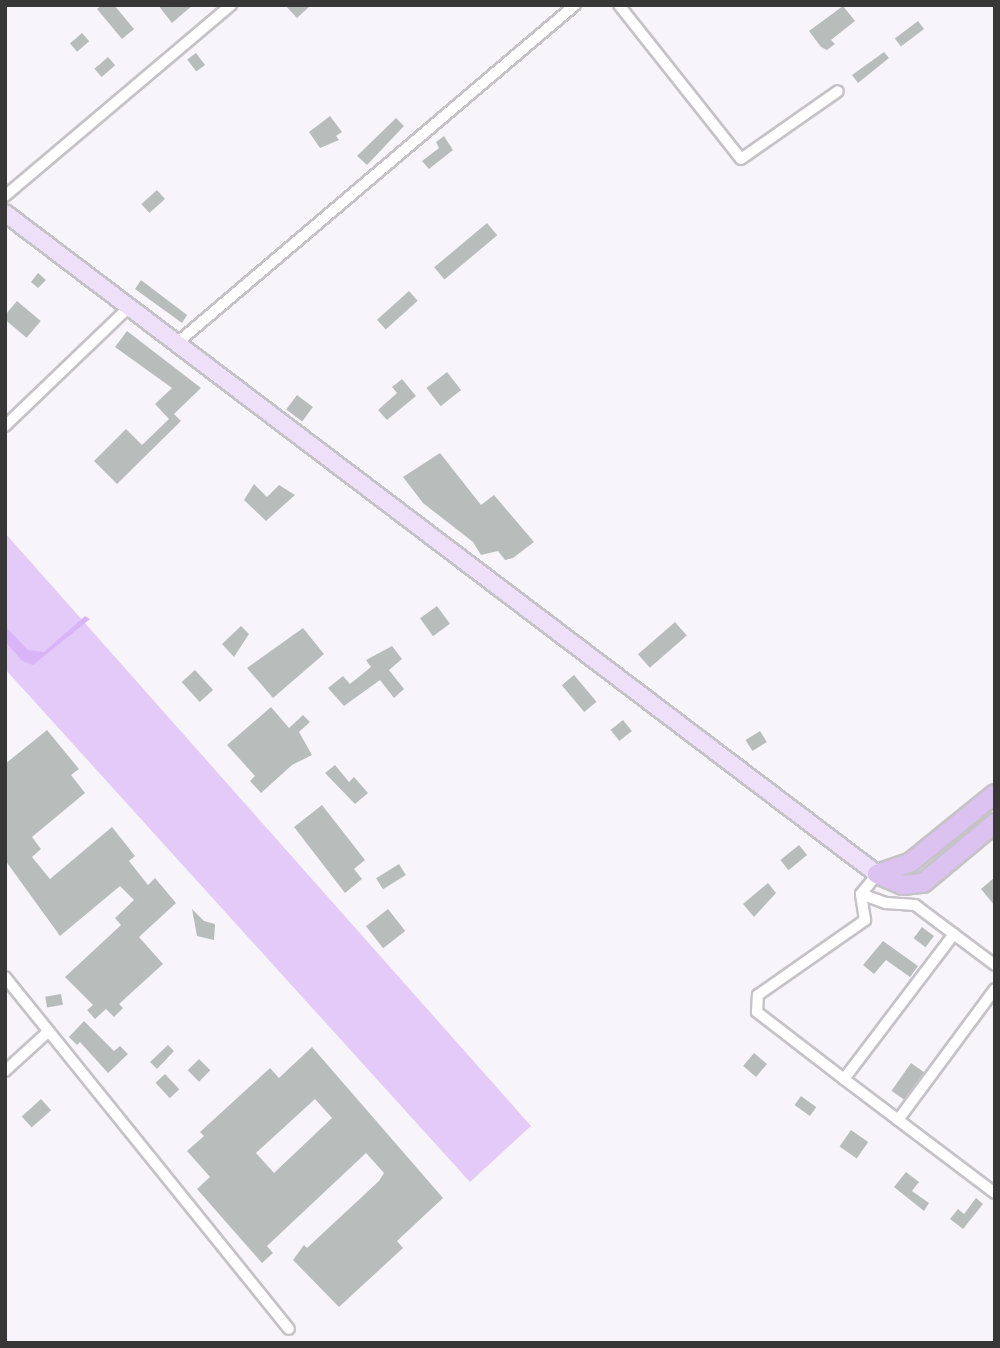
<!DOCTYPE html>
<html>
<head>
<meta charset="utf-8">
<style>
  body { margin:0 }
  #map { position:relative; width:1000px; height:1348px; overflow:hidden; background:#f7f5f9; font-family:"Noto Sans",sans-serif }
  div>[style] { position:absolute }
  .green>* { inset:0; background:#e3caf9 }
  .water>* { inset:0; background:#d9b5f8 }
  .building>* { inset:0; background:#b8bdbc; transform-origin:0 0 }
  .roads { filter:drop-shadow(2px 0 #c5c3c7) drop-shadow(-2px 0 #c5c3c7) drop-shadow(0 2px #c5c3c7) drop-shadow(0 -2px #c5c3c7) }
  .street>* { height:10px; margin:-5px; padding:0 5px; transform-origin:5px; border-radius:5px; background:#fff }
  .secondary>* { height:16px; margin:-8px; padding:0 8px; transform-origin:8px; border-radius:8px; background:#ede0f8 }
  .primary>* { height:18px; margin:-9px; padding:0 9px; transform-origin:9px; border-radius:9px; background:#dcc2f1 }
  span { translate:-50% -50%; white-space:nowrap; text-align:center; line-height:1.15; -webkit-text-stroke:7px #fff; paint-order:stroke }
  .frame { position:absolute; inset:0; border:7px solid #383738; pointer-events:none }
</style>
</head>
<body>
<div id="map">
  <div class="green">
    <div style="clip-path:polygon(5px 533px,531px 1126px,470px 1182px,5px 669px)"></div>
  </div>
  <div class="water">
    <div style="clip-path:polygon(85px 616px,90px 619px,33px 665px,22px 661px,5px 641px,5px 626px,28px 650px,44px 652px)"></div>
  </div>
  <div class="building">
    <div style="clip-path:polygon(102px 5px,114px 5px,134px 29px,122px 39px,97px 9px)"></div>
    <div style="clip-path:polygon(158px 5px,193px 5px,172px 23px)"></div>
    <div style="clip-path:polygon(285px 5px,311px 5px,297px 18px)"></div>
    <div style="clip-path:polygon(843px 6px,855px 21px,831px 40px,835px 44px,827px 50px,821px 47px,809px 31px)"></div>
    <div style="left:918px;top:21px;width:10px;height:29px;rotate:53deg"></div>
    <div style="left:82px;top:33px;width:11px;height:16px;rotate:49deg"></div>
    <div style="clip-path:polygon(884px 52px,889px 58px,858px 83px,852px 75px)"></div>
    <div style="left:196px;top:53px;width:15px;height:11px;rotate:53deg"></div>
    <div style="left:108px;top:57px;width:11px;height:18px;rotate:49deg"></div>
    <div style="clip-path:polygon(330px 116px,342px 132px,336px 136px,339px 140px,320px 148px,309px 132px)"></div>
    <div style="clip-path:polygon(396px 118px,404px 126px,367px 165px,357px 156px)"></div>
    <div style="clip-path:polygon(444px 136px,453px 150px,429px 169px,422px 161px,439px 148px,436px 142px)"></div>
    <div style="left:157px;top:190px;width:12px;height:21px;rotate:48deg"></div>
    <div style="left:487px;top:223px;width:16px;height:69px;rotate:50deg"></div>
    <div style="clip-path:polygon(38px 273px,46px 280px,38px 288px,31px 282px)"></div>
    <div style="clip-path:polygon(141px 280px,187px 315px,182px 323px,135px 289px)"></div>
    <div style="left:409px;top:291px;width:13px;height:43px;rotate:48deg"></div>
    <div style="left:17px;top:301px;width:31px;height:22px;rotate:40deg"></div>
    <div style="clip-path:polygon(127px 331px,201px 388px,174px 414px,181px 421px,117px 484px,94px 461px,126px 429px,142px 445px,169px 419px,155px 404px,172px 388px,115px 347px)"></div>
    <div style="left:447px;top:372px;width:23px;height:26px;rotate:52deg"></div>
    <div style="clip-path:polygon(402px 379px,416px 396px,387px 420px,378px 410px,397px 393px,392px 387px)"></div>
    <div style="left:297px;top:395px;width:20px;height:18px;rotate:37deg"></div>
    <div style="clip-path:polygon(440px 453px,481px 505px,494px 495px,534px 542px,513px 558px,505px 560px,498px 551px,481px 555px,473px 542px,423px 503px,403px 477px)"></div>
    <div style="clip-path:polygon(254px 484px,267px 497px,279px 485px,295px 495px,266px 521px,244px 500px)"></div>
    <div style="left:437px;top:606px;width:22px;height:21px;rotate:54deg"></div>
    <div style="left:675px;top:622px;width:18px;height:49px;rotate:49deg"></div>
    <div style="clip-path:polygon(241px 626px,249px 634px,234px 657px,222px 644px)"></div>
    <div style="clip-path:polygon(303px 628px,324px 654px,273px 698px,247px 668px)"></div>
    <div style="clip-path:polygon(392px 646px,402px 659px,389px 670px,404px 689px,394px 698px,380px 680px,344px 706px,328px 688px,343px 676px,350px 684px,371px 667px,366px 660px)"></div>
    <div style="left:195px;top:670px;width:27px;height:18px;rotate:48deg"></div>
    <div style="left:574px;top:675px;width:35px;height:16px;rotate:50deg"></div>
    <div style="clip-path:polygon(271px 707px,289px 728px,303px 715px,310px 722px,299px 732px,312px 755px,292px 765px,261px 793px,250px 781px,255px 776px,227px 745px)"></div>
    <div style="left:623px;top:720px;width:14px;height:16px;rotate:51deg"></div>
    <div style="clip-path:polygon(47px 730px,79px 769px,71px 775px,85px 793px,32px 837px,41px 849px,32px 857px,50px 879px,112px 827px,135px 856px,129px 861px,148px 885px,155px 878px,176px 903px,139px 937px,163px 964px,119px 1004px,123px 1008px,114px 1017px,106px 1009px,95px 1019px,87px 1010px,93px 1005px,65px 977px,121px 925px,115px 918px,134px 900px,120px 886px,60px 936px,5px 860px,5px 764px)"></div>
    <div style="left:760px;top:731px;width:13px;height:17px;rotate:58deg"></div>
    <div style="clip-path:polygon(335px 765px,349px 782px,354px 777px,368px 793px,355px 804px,325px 773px)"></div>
    <div style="clip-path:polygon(322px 805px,365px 860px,354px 869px,362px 879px,345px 893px,294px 827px)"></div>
    <div style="left:799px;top:845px;width:13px;height:24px;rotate:51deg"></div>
    <div style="left:399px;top:864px;width:13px;height:27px;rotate:58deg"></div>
    <div style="clip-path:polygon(995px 877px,995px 906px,981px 889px)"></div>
    <div style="clip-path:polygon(768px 883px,776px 893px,754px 917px,743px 904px)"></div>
    <div style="clip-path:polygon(192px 909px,204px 921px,215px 924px,214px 940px,197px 936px)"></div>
    <div style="left:388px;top:909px;width:28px;height:28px;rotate:52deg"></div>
    <div style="left:922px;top:927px;width:15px;height:14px;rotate:37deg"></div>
    <div style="clip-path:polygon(883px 941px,918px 966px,910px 977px,886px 960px,874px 974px,863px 965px)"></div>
    <div style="left:61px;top:994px;width:11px;height:16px;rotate:80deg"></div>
    <div style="clip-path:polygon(84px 1021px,114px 1051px,120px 1046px,128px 1054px,108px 1073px,80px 1042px,77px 1045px,69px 1037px)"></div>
    <div style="clip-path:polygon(168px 1045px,174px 1051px,157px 1069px,150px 1062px)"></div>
    <div style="clip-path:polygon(evenodd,312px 1047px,443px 1198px,397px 1241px,403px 1248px,339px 1307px,293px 1260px,304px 1245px,307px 1248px,379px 1181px,384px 1173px,366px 1153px,267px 1246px,273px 1253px,262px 1263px,197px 1189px,210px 1177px,187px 1151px,204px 1136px,200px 1132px,270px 1068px,279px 1078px,312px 1047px,315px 1099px,332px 1118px,274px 1173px,256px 1153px,315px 1099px)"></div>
    <div style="left:754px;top:1053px;width:17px;height:17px;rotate:40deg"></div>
    <div style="left:199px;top:1059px;width:16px;height:16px;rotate:45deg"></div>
    <div style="left:911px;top:1063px;width:16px;height:34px;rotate:35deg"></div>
    <div style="left:165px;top:1074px;width:21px;height:13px;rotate:47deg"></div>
    <div style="left:801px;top:1096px;width:19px;height:11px;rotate:36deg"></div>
    <div style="left:41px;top:1099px;width:15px;height:26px;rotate:48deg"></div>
    <div style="left:851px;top:1130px;width:21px;height:20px;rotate:35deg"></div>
    <div style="clip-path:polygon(906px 1172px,919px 1182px,912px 1191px,929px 1203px,924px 1211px,894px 1187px)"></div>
    <div style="clip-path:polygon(976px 1198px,983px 1204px,963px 1229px,950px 1219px,958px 1209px,964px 1214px)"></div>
  </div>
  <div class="roads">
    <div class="street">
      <div style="left:619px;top:5px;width:196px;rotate:51.6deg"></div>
      <div style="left:741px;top:159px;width:118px;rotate:-35deg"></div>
      <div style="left:5px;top:196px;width:296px;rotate:-40.2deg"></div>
      <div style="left:177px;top:343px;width:522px;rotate:-40.34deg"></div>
      <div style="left:5px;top:426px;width:172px;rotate:-43.8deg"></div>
      <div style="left:861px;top:894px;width:27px;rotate:20deg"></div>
      <div style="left:886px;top:903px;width:29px;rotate:4deg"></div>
      <div style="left:915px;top:905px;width:100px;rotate:36.9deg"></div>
      <div style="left:954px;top:934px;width:182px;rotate:127.2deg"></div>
      <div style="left:844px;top:1079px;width:189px;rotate:37.1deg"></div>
      <div style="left:5px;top:977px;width:452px;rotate:51.1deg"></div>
      <div style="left:5px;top:1071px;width:59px;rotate:-42.3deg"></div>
      <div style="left:844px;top:1079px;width:110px;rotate:-142.4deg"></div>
      <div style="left:757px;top:1012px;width:17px;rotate:-87deg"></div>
      <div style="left:758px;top:995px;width:131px;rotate:-35deg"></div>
      <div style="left:865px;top:920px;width:26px;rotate:-99deg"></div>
      <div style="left:861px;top:894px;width:26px;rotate:-51deg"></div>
      <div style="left:898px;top:1120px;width:163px;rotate:-53.5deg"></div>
    </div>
    <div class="secondary">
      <div style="left:5px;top:213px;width:1094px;rotate:37.16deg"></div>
    </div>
    <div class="primary">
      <div style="left:877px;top:874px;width:36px;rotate:-19deg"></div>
      <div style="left:911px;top:862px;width:108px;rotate:-39deg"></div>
      <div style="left:877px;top:874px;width:28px;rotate:23deg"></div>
      <div style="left:903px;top:885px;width:20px;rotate:-6deg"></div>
      <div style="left:923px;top:883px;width:94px;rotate:-39.8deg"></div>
    </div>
  </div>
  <div class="frame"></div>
</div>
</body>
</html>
